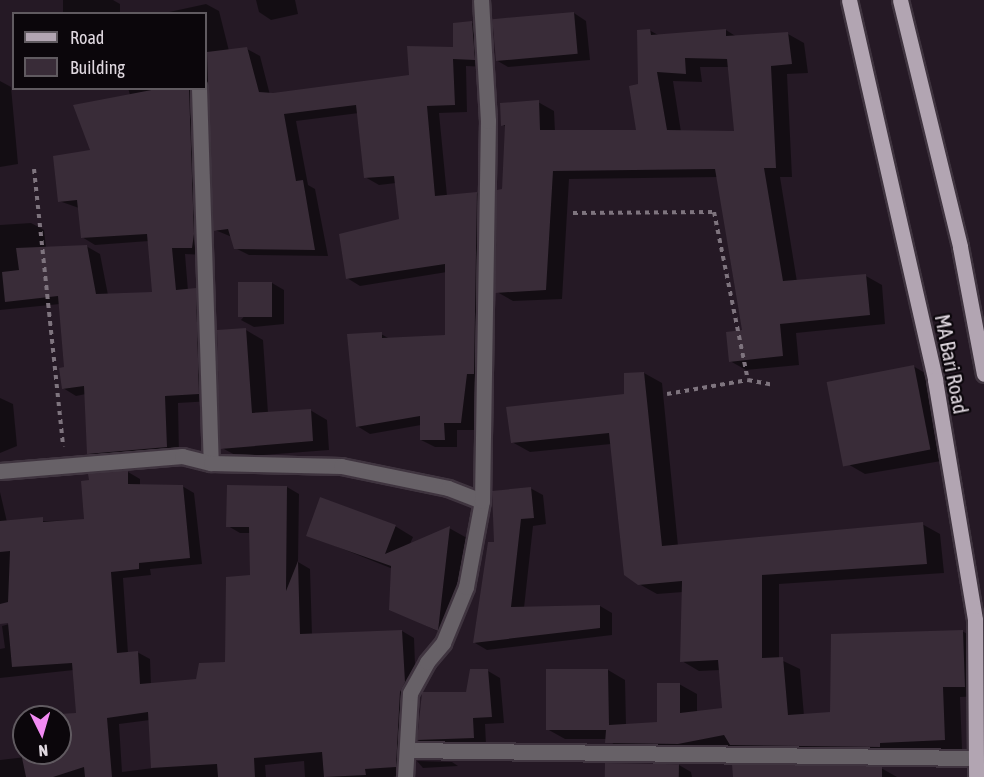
<!DOCTYPE html>
<html>
<head>
<meta charset="utf-8">
<style>
  body { margin:0 }
  #map { position:relative; width:984px; height:777px; overflow:hidden; background:#251925; font-family:"Asap Condensed",sans-serif }
  div>[style] { position:absolute }
  .shadow>* { inset:0; background:#0007 }
  .building>* { inset:0; background:#392c38; transform-origin:0 0 }
  .path>* { height:4px; margin-top:-2px; transform-origin:0; background:repeating-linear-gradient(90deg,#7e747e 0 4.5px,transparent 0 9px) }
  .roads { filter:drop-shadow(2px 0 #3f343f) drop-shadow(-2px 0 #3f343f) drop-shadow(0 2px #3f343f) drop-shadow(0 -2px #3f343f) }
  .minor>* { height:15px; margin:-7.5px; padding:0 7.5px; transform-origin:7.5px; border-radius:7.5px; background:#676167 }
  .major>* { height:15px; margin:-7.5px; padding:0 7.5px; transform-origin:7.5px; border-radius:7.5px; background:#b2a5b2 }
  span { translate:-50% -50%; white-space:nowrap; text-align:center; line-height:1.15; -webkit-text-stroke:4.5px #0b060b; paint-order:stroke }
  .street-label { font-size:21px; color:#e0d8e0 }
  .legend { position:absolute; left:12px; top:12px; width:195px; height:78px; box-sizing:border-box; background:#0b060b; border:2px solid #605a60; margin:0; padding:8px 10px; list-style:none; font-size:18px; color:#e0d8e0 }
  .legend li { display:flex; align-items:center; gap:12px; height:30px }
  .legend b { width:30px; border:2px solid #605a60 }
  .north { position:absolute; left:12px; top:705px; width:60px; height:60px; box-sizing:border-box; background:#0b060b; border:2px solid #605a60; border-radius:50%; rotate:175deg; font-size:16px; font-weight:700; line-height:24px; text-align:center; color:#e0d8e0 }
  .north::after { content:''; display:block; margin:auto; width:21px; height:27px; background:#f28af3; clip-path:polygon(50% 0,100% 100%,50% 72%,0 100%) }
</style>
</head>
<body>
<div id="map">
  <div class="shadow">
    <div style="clip-path:polygon(63px 0,113px 0,120px 4px,120px 14px,63px 14px)"></div>
    <div style="clip-path:polygon(256px 0,295px 0,298px 14px,271px 20px,259px 12px)"></div>
    <div style="clip-path:polygon(206px 4px,219px 11px,229px 51px,247px 49px,260px 56px,270px 95px,410px 76px,455px 48px,472px 23px,485px 31px,487px 67px,466px 66px,467px 112px,439px 113px,447px 196px,477px 193px,490px 201px,474px 430px,457px 430px,457px 447px,435px 447px,421px 440px,421px 425px,370px 434px,357px 426px,381px 334px,390px 339px,447px 336px,447px 272px,360px 286px,347px 278px,400px 220px,396px 183px,379px 185px,365px 177px,359px 113px,296px 121px,308px 185px,315px 189px,328px 256px,249px 255px,235px 248px,232px 237px,215px 230px,210px 88px,202px 96px,205px 255px,185px 254px,188px 291px,208px 298px,212px 401px,178px 403px,179px 454px,102px 461px,89px 453px,86px 394px,76px 396px,63px 388px,66px 368px,60px 304px,0 310px,0 225px,31px 223px,44px 230px,46px 248px,86px 246px,100px 254px,108px 295px,154px 294px,149px 241px,95px 245px,82px 237px,79px 208px,59px 201px,130px 95px,128px 88px,206px 88px,206px 14px,160px 14px)"></div>
    <div style="clip-path:polygon(574px 13px,586px 21px,590px 60px,508px 67px,496px 60px)"></div>
    <div style="clip-path:polygon(evenodd,649px 30px,660px 36px,726px 30px,737px 37px,788px 34px,804px 43px,808px 73px,787px 74px,792px 177px,780px 177px,797px 282px,866px 276px,882px 285px,885px 324px,796px 333px,799px 365px,746px 370px,730px 361px,744px 331px,718px 177px,569px 179px,562px 299px,513px 301px,497px 292px,506px 127px,503px 125px,538px 102px,554px 111px,555px 132px,638px 132px,640px 86px,649px 30px,700px 67px,729px 67px,736px 132px,681px 132px,673px 81px,702px 82px,700px 67px)"></div>
    <div style="clip-path:polygon(0 81px,11px 87px,18px 164px,0 167px)"></div>
    <div style="clip-path:polygon(272px 283px,284px 290px,284px 324px,254px 327px,241px 320px)"></div>
    <div style="clip-path:polygon(246px 330px,263px 340px,268px 413px,310px 410px,327px 420px,329px 450px,239px 457px,222px 448px)"></div>
    <div style="clip-path:polygon(913px 366px,932px 377px,947px 460px,865px 474px,846px 463px)"></div>
    <div style="clip-path:polygon(644px 373px,662px 383px,678px 546px,922px 524px,940px 534px,944px 573px,779px 584px,779px 659px,800px 669px,804px 716px,832px 714px,962px 631px,980px 641px,982px 696px,960px 697px,962px 749px,749px 754px,734px 746px,697px 753px,624px 752px,607px 739px,565px 739px,547px 729px,608px 670px,625px 680px,626px 725px,659px 723px,679px 684px,697px 694px,697px 713px,724px 709px,721px 670px,699px 671px,682px 661px,683px 592px,657px 594px,639px 584px,611px 444px,530px 452px,512px 442px,626px 396px,625px 375px)"></div>
    <div style="clip-path:polygon(0 398px,13px 404px,17px 446px,0 453px)"></div>
    <div style="clip-path:polygon(evenodd,128px 472px,140px 479px,140px 486px,182px 486px,194px 493px,202px 564px,150px 569px,151px 575px,123px 578px,128px 653px,137px 652px,150px 659px,151px 685px,197px 680px,226px 663px,252px 576px,251px 533px,240px 533px,228px 526px,287px 487px,299px 494px,298px 562px,310px 569px,312px 635px,402px 631px,414px 638px,416px 690px,408px 773px,393px 777px,305px 777px,304px 761px,265px 765px,266px 777px,0 777px,0 760px,60px 753px,77px 714px,74px 670px,0 678px,0 649px,5px 648px,2px 626px,13px 623px,0 615px,0 492px,7px 522px,86px 520px,128px 472px,150px 720px,153px 768px,122px 772px,119px 724px,150px 720px)"></div>
    <div style="clip-path:polygon(530px 488px,543px 495px,546px 524px,533px 526px,524px 608px,600px 606px,612px 613px,612px 635px,487px 650px,475px 643px,496px 544px)"></div>
    <div style="clip-path:polygon(395px 526px,413px 537px,410px 544px,449px 528px,467px 538px,456px 640px,391px 609px,393px 569px,308px 535px)"></div>
    <div style="clip-path:polygon(488px 671px,500px 678px,504px 723px,485px 724px,486px 744px,431px 747px,418px 740px,422px 694px,467px 693px)"></div>
    <div style="clip-path:polygon(417px 761px,452px 762px,458px 766px,423px 768px)"></div>
    <div style="clip-path:polygon(679px 765px,691px 772px,692px 777px,606px 777px)"></div>
    <div style="clip-path:polygon(881px 768px,897px 777px,735px 777px)"></div>
  </div>
  <div class="building">
    <div style="left:574px;top:12px;width:42px;height:82px;rotate:85deg"></div>
    <div style="clip-path:polygon(472px 21px,475px 60px,453px 59px,455px 105px,427px 106px,435px 196px,477px 192px,474px 374px,467px 374px,461px 423px,444px 423px,445px 440px,420px 440px,420px 416px,356px 427px,347px 334px,382px 332px,382px 338px,445px 335px,445px 264px,346px 279px,339px 234px,399px 219px,394px 176px,364px 178px,356px 105px,284px 114px,296px 181px,303px 180px,315px 250px,234px 249px,228px 229px,213px 231px,207px 52px,247px 47px,259px 92px,273px 93px,409px 75px,407px 46px,453px 47px,453px 23px)"></div>
    <div style="clip-path:polygon(evenodd,650px 29px,651px 35px,726px 29px,726px 36px,788px 32px,792px 64px,771px 66px,776px 168px,764px 168px,783px 281px,866px 274px,870px 315px,780px 324px,783px 356px,729px 362px,726px 332px,742px 330px,715px 169px,553px 171px,546px 290px,495px 293px,497px 190px,502px 189px,505px 125px,501px 126px,500px 103px,539px 100px,540px 130px,636px 130px,629px 86px,638px 84px,637px 30px,650px 29px,685px 58px,727px 59px,734px 131px,667px 130px,657px 72px,686px 74px,685px 58px)"></div>
    <div style="clip-path:polygon(162px 88px,189px 88px,194px 234px,192px 248px,172px 248px,176px 290px,196px 288px,199px 394px,165px 396px,167px 447px,87px 454px,84px 386px,62px 389px,59px 368px,64px 367px,58px 296px,5px 302px,2px 272px,19px 270px,16px 248px,87px 245px,96px 294px,152px 292px,147px 234px,81px 238px,77px 200px,58px 202px,53px 156px,90px 150px,73px 105px)"></div>
    <div style="left:272px;top:282px;width:35px;height:34px;rotate:90deg"></div>
    <div style="clip-path:polygon(246px 328px,252px 413px,311px 409px,313px 441px,220px 449px,217px 330px)"></div>
    <div style="left:914px;top:365px;width:86px;height:89px;rotate:79deg"></div>
    <div style="clip-path:polygon(644px 372px,662px 546px,923px 522px,927px 564px,762px 575px,762px 658px,783px 657px,788px 715px,830px 712px,831px 634px,963px 630px,965px 687px,943px 687px,945px 740px,880px 743px,880px 747px,730px 745px,724px 735px,678px 744px,605px 743px,606px 730px,546px 730px,546px 669px,608px 669px,609px 725px,657px 722px,657px 683px,680px 683px,680px 713px,722px 708px,718px 660px,680px 662px,682px 581px,638px 585px,624px 575px,609px 433px,511px 443px,506px 407px,624px 394px,624px 373px)"></div>
    <div style="clip-path:polygon(128px 470px,128px 484px,183px 485px,190px 558px,139px 563px,139px 569px,111px 572px,117px 653px,138px 651px,140px 684px,196px 679px,199px 663px,225px 662px,226px 577px,250px 575px,249px 527px,226px 527px,227px 485px,287px 486px,286px 591px,298px 561px,300px 634px,402px 630px,405px 682px,400px 692px,396px 767px,365px 769px,366px 775px,324px 777px,322px 752px,254px 758px,255px 777px,218px 777px,217px 764px,151px 768px,148px 712px,107px 718px,112px 777px,85px 777px,84px 767px,53px 777px,26px 777px,21px 753px,62px 753px,59px 714px,76px 713px,72px 663px,12px 667px,8px 623px,0 624px,0 604px,8px 602px,10px 551px,0 552px,0 521px,43px 517px,43px 522px,84px 519px,81px 481px,89px 480px,88px 474px)"></div>
    <div style="clip-path:polygon(531px 487px,534px 518px,521px 519px,511px 607px,600px 605px,600px 628px,473px 643px,488px 542px,494px 542px,492px 491px)"></div>
    <div style="clip-path:polygon(320px 497px,396px 525px,385px 554px,450px 526px,438px 631px,389px 610px,391px 566px,306px 536px)"></div>
    <div style="clip-path:polygon(470px 669px,488px 669px,492px 717px,473px 718px,474px 738px,417px 740px,422px 692px,466px 692px)"></div>
    <div style="left:605px;top:763px;width:74px;height:14px;rotate:1deg"></div>
    <div style="clip-path:polygon(732px 764px,882px 766px,882px 777px,733px 777px)"></div>
  </div>
  <div class="path">
    <div style="left:34px;top:169px;width:279px;rotate:84deg"></div>
    <div style="left:573px;top:213px;width:141px;rotate:-0.4deg"></div>
    <div style="left:714px;top:212px;width:171px;rotate:78.6deg"></div>
    <div style="left:667px;top:394px;width:82px;rotate:-9.8deg"></div>
    <div style="left:748px;top:380px;width:25px;rotate:11deg"></div>
  </div>
  <div class="roads">
    <div class="minor">
      <div style="left:199px;top:88px;width:375px;rotate:88.2deg"></div>
      <div style="left:0;top:471px;width:183px;rotate:-4.7deg"></div>
      <div style="left:182px;top:456px;width:30px;rotate:14deg"></div>
      <div style="left:211px;top:463px;width:130px;rotate:1.3deg"></div>
      <div style="left:341px;top:466px;width:109px;rotate:11.6deg"></div>
      <div style="left:448px;top:488px;width:36px;rotate:21deg"></div>
      <div style="left:407px;top:750px;width:569px;rotate:0.81deg"></div>
      <div style="left:405px;top:777px;width:84px;rotate:-86.6deg"></div>
      <div style="left:410px;top:693px;width:35px;rotate:-61deg"></div>
      <div style="left:427px;top:662px;width:25px;rotate:-50deg"></div>
      <div style="left:443px;top:643px;width:61px;rotate:-67.7deg"></div>
      <div style="left:466px;top:587px;width:87px;rotate:-79.5deg"></div>
      <div style="left:482px;top:501px;width:380px;rotate:-89.1deg"></div>
      <div style="left:488px;top:121px;width:121px;rotate:-93.3deg"></div>
    </div>
    <div class="major">
      <div style="left:849px;top:0;width:390px;rotate:77.2deg"></div>
      <div style="left:935px;top:380px;width:243px;rotate:80.5deg"></div>
      <div style="left:975px;top:620px;width:157px;rotate:89.6deg"></div>
      <div style="left:900px;top:0;width:254px;rotate:76.3deg"></div>
      <div style="left:960px;top:247px;width:129px;rotate:79.3deg"></div>
    </div>
  </div>
  <div class="street-label">
    <span style="left:952px;top:364px;rotate:79deg">MA Bari Road</span>
  </div>
  <ul class="legend">
  <li><b style="height:8px;background:#b2a5b2"></b>Road</li>
  <li><b style="height:16px;background:#392c38"></b>Building</li>
  </ul>
  <div class="north">N</div>
</div>
</body>
</html>
